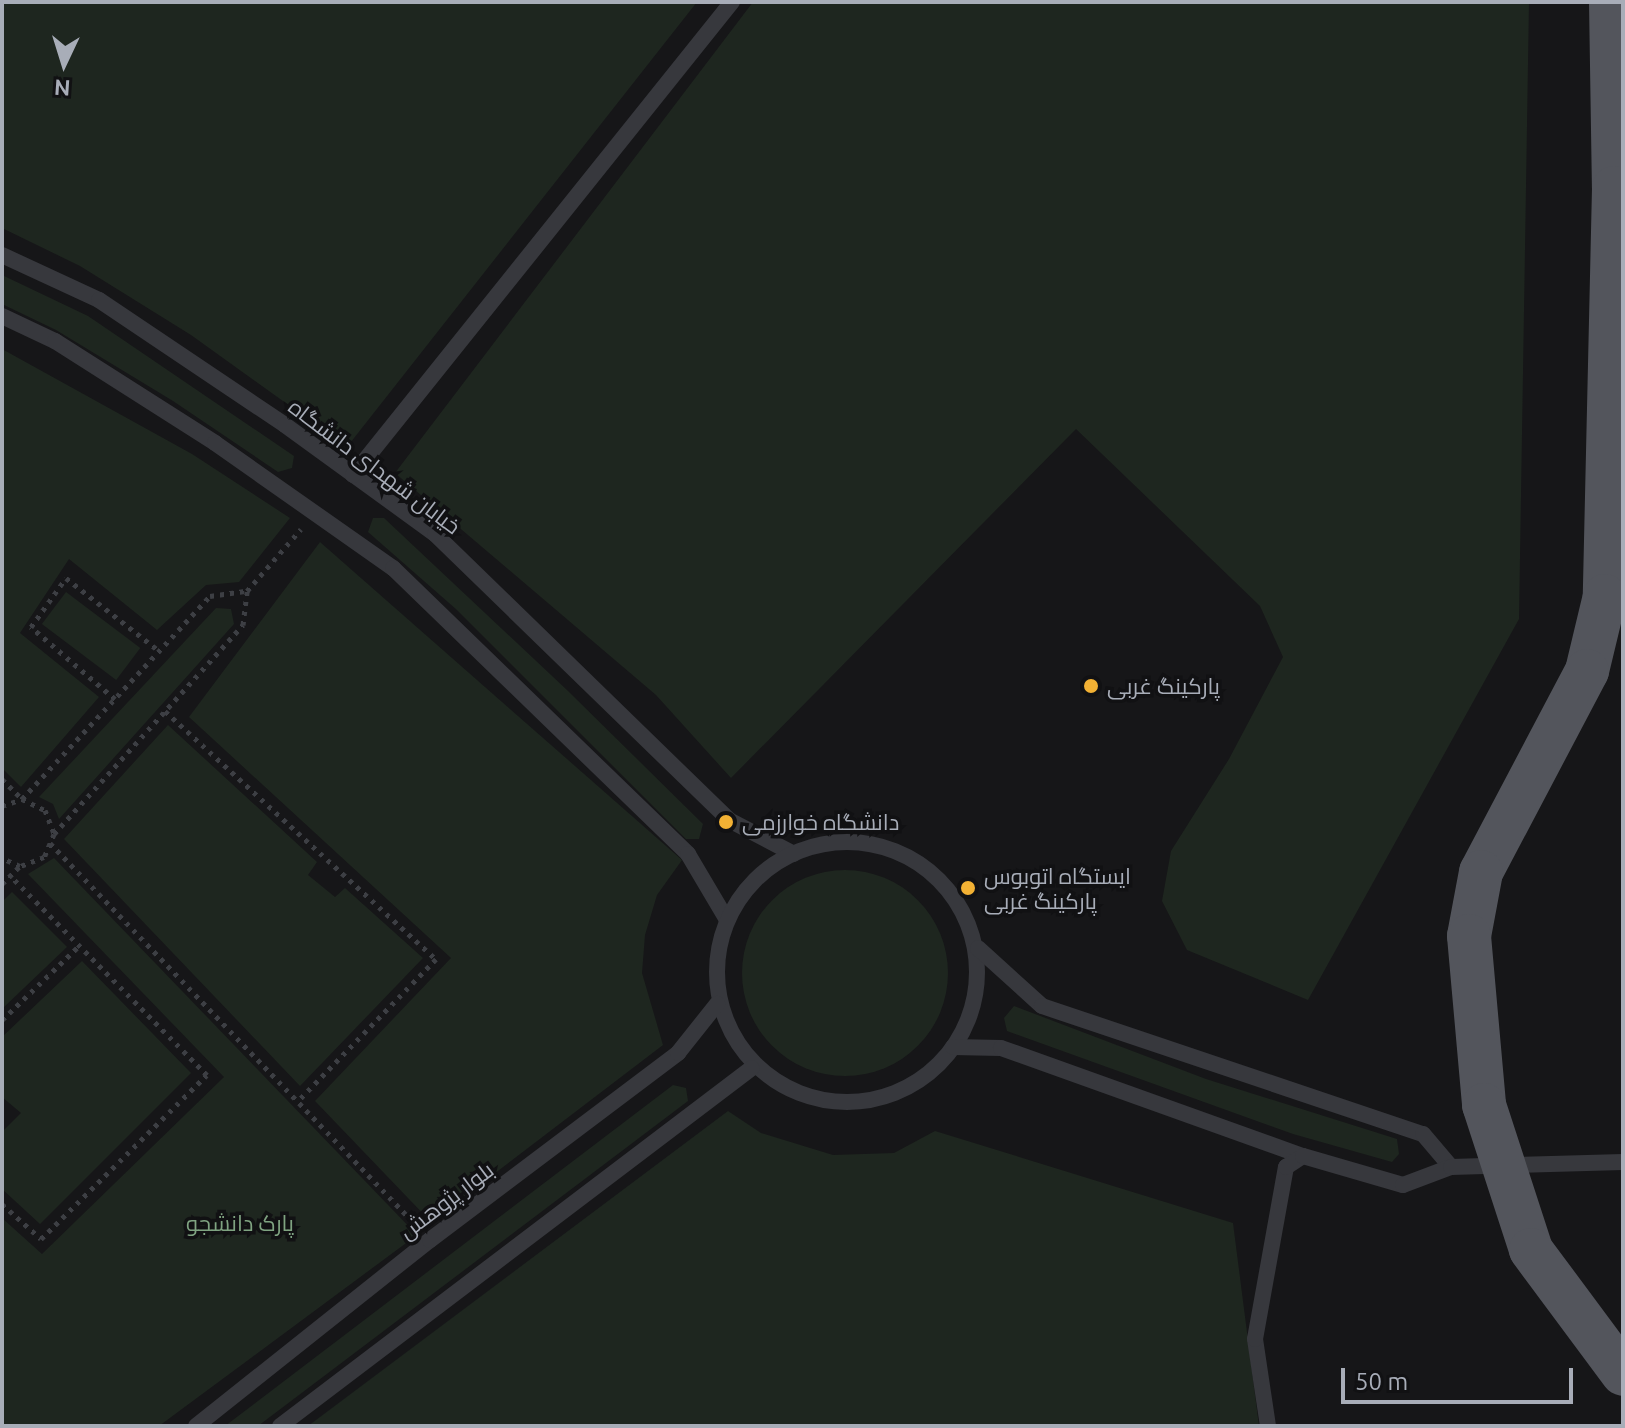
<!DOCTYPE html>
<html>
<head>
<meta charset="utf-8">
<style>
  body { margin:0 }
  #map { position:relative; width:1625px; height:1428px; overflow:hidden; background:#161618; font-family:Ubuntu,Cairo,sans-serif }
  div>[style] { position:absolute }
  .green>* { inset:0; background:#1e261f; transform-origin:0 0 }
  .round { border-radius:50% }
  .path>* { height:5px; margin-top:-2.5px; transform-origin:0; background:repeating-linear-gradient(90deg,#3d3f44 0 4px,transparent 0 10px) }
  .service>* { height:16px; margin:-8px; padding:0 8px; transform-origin:8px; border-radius:8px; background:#37383d }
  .service>.ring { margin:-8px; padding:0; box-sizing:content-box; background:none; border:16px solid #37383d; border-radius:50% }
  .primary>* { height:44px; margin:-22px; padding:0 22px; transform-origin:22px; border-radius:22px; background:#53555c }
  .dots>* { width:22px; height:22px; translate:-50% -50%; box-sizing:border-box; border:4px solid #111113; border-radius:50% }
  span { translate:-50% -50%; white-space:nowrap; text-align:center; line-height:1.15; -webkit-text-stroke:7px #111113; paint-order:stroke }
  .street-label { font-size:22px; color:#a8adb8 }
  .poi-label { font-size:22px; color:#a8adb8 }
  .left { translate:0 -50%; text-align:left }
  .park-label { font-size:22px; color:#7fa381 }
  .frame { position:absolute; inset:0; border:4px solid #a8adb8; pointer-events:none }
  .north { position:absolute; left:24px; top:24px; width:80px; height:80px; -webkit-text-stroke:6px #111113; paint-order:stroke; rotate:184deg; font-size:22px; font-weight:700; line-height:32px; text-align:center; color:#a8adb8 }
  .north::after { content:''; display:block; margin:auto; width:28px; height:36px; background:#a8adb8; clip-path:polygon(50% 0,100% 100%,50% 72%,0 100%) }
  .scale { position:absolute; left:1341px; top:1368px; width:232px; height:36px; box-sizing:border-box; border:4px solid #a8adb8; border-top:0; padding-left:10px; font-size:24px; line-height:28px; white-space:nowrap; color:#a8adb8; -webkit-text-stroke:6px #111113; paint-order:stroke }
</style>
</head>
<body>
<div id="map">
  <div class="green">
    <div style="clip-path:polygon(2px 2px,697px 2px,347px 447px,191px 335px,80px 266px,2px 228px)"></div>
    <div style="clip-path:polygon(753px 2px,1529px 2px,1519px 619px,1308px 1000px,1187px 950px,1162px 901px,1171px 851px,1229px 759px,1283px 657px,1260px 606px,1076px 429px,731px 778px,656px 695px,395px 473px)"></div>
    <div style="clip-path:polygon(2px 275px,88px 316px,294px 456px,292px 468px,278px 472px,173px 401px,56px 330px,2px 304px)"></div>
    <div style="clip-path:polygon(2px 349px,192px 454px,290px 518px,239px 582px,206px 585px,157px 630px,69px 559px,20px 633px,99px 697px,21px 787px,2px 768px)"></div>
    <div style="clip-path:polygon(373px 518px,384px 518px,567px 690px,703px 824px,699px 839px,686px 839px,457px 610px,368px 532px)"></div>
    <div style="clip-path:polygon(320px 542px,682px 860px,657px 895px,645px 935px,642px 973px,663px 1045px,431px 1222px,315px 1101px,451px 958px,189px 717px)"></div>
    <div style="left:66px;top:592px;width:93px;height:40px;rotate:37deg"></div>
    <div style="clip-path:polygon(216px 608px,231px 609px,234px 624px,59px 819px,53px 804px,39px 797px)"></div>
    <div style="clip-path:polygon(168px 725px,317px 862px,308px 875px,335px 897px,345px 888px,423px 958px,300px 1086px,64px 839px)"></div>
    <div style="clip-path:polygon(54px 858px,417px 1235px,159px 1426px,2px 1426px,2px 1218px,42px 1254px,224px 1077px,28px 874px)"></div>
    <div class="round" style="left:742px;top:870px;width:206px;height:206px"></div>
    <div style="clip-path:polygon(12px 892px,67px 947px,2px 1009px,2px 902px)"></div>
    <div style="clip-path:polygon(82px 961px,191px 1073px,40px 1224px,2px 1189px,2px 1132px,21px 1113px,2px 1097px,2px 1037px)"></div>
    <div style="clip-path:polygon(1014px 1006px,1206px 1079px,1397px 1139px,1399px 1154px,1392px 1162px,1293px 1134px,1007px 1031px,1004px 1018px)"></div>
    <div style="clip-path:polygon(673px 1085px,686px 1088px,688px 1101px,258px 1426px,225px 1426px)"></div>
    <div style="clip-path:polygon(728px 1111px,761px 1133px,833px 1155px,894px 1153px,935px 1131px,1233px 1223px,1259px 1426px,308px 1426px)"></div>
  </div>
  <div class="path">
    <div style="left:115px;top:699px;width:111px;rotate:-139.4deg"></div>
    <div style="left:31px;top:627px;width:60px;rotate:-54.5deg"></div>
    <div style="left:66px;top:578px;width:118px;rotate:38.1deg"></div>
    <div style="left:165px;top:711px;width:367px;rotate:42.5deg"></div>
    <div style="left:436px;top:959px;width:197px;rotate:134.2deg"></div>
    <div style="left:2px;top:779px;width:28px;rotate:45deg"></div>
    <div style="left:22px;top:799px;width:277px;rotate:-47.2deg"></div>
    <div style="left:210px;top:596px;width:37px;rotate:-8deg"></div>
    <div style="left:2px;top:806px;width:21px;rotate:-19deg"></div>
    <div style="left:22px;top:799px;width:25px;rotate:26deg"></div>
    <div style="left:45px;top:810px;width:26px;rotate:69deg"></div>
    <div style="left:54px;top:834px;width:25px;rotate:113deg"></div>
    <div style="left:44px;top:857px;width:26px;rotate:159deg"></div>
    <div style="left:20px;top:866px;width:20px;rotate:-156deg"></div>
    <div style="left:54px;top:834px;width:282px;rotate:-47.9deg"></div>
    <div style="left:243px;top:625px;width:34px;rotate:-83deg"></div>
    <div style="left:247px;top:591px;width:82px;rotate:-48.9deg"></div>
    <div style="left:50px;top:843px;width:528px;rotate:46.23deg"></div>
    <div style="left:2px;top:884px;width:25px;rotate:-45deg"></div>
    <div style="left:2px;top:1020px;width:108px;rotate:-43.9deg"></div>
    <div style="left:2px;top:1204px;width:52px;rotate:41.9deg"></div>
    <div style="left:41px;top:1239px;width:233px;rotate:-44.7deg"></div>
    <div style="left:207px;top:1075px;width:281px;rotate:-134.6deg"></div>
  </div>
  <div class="service">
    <div style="left:2px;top:255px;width:107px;rotate:24.9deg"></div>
    <div style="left:99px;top:300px;width:224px;rotate:33.9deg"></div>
    <div style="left:285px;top:425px;width:185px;rotate:36deg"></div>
    <div style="left:435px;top:534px;width:410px;rotate:44.2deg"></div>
    <div style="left:729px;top:820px;width:73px;rotate:27.6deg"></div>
    <div style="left:2px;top:316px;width:59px;rotate:25.3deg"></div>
    <div style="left:55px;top:341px;width:190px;rotate:32.5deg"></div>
    <div style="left:215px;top:443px;width:218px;rotate:35.1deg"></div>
    <div style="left:393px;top:568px;width:411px;rotate:44.1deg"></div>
    <div style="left:688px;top:854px;width:77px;rotate:59.4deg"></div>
    <div style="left:353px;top:475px;width:606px;rotate:-51.3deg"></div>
    <div class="ring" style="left:717px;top:842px;width:244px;height:244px"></div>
    <div style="left:978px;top:948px;width:86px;rotate:42.2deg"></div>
    <div style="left:1042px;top:1006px;width:402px;rotate:18.6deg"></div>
    <div style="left:1423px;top:1134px;width:43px;rotate:49.7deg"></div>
    <div style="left:953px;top:1047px;width:48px;rotate:1.2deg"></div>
    <div style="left:1001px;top:1048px;width:321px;rotate:19.7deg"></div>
    <div style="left:196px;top:1426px;width:299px;rotate:-38.5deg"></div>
    <div style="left:430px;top:1240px;width:311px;rotate:-37deg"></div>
    <div style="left:678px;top:1053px;width:63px;rotate:-51.5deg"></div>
    <div style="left:280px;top:1426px;width:592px;rotate:-37.18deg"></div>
    <div style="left:1268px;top:1426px;width:88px;rotate:-98.5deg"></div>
    <div style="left:1255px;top:1339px;width:175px;rotate:-79.8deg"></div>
    <div style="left:1286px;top:1167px;width:20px;rotate:-33deg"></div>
    <div style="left:1303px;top:1156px;width:104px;rotate:16.2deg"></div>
    <div style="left:1403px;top:1185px;width:51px;rotate:-20.6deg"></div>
    <div style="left:1451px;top:1167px;width:172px;rotate:-1.7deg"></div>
  </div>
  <div class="primary">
    <div style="left:1611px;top:2px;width:186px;rotate:89.1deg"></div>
    <div style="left:1614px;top:188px;width:408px;rotate:91.3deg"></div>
    <div style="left:1605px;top:596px;width:77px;rotate:103.5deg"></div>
    <div style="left:1587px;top:671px;width:227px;rotate:117.8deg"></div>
    <div style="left:1481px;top:872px;width:65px;rotate:100.6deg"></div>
    <div style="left:1469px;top:936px;width:170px;rotate:84.9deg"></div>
    <div style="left:1484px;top:1105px;width:152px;rotate:72deg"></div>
    <div style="left:1531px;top:1250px;width:154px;rotate:53.4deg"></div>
  </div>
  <div class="dots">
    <div style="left:1091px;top:686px;background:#f2b134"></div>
    <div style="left:726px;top:822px;background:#f2b134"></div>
    <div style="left:968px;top:888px;background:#f2b134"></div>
  </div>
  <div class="street-label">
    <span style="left:375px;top:466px;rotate:37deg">خیابان شهدای دانشگاه</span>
    <span style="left:446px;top:1200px;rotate:-37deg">بلوار پژوهش</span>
  </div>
  <div class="poi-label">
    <span class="left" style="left:1107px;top:686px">پارکینگ غربی</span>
    <span class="left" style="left:742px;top:822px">دانشگاه خوارزمی</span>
    <span class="left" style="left:984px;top:888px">ایستگاه اتوبوس<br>پارکینگ غربی</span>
  </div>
  <div class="park-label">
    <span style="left:240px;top:1223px">پارک دانشجو</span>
  </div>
  <div class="frame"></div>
  <div class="north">N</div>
  <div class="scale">50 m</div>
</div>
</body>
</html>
